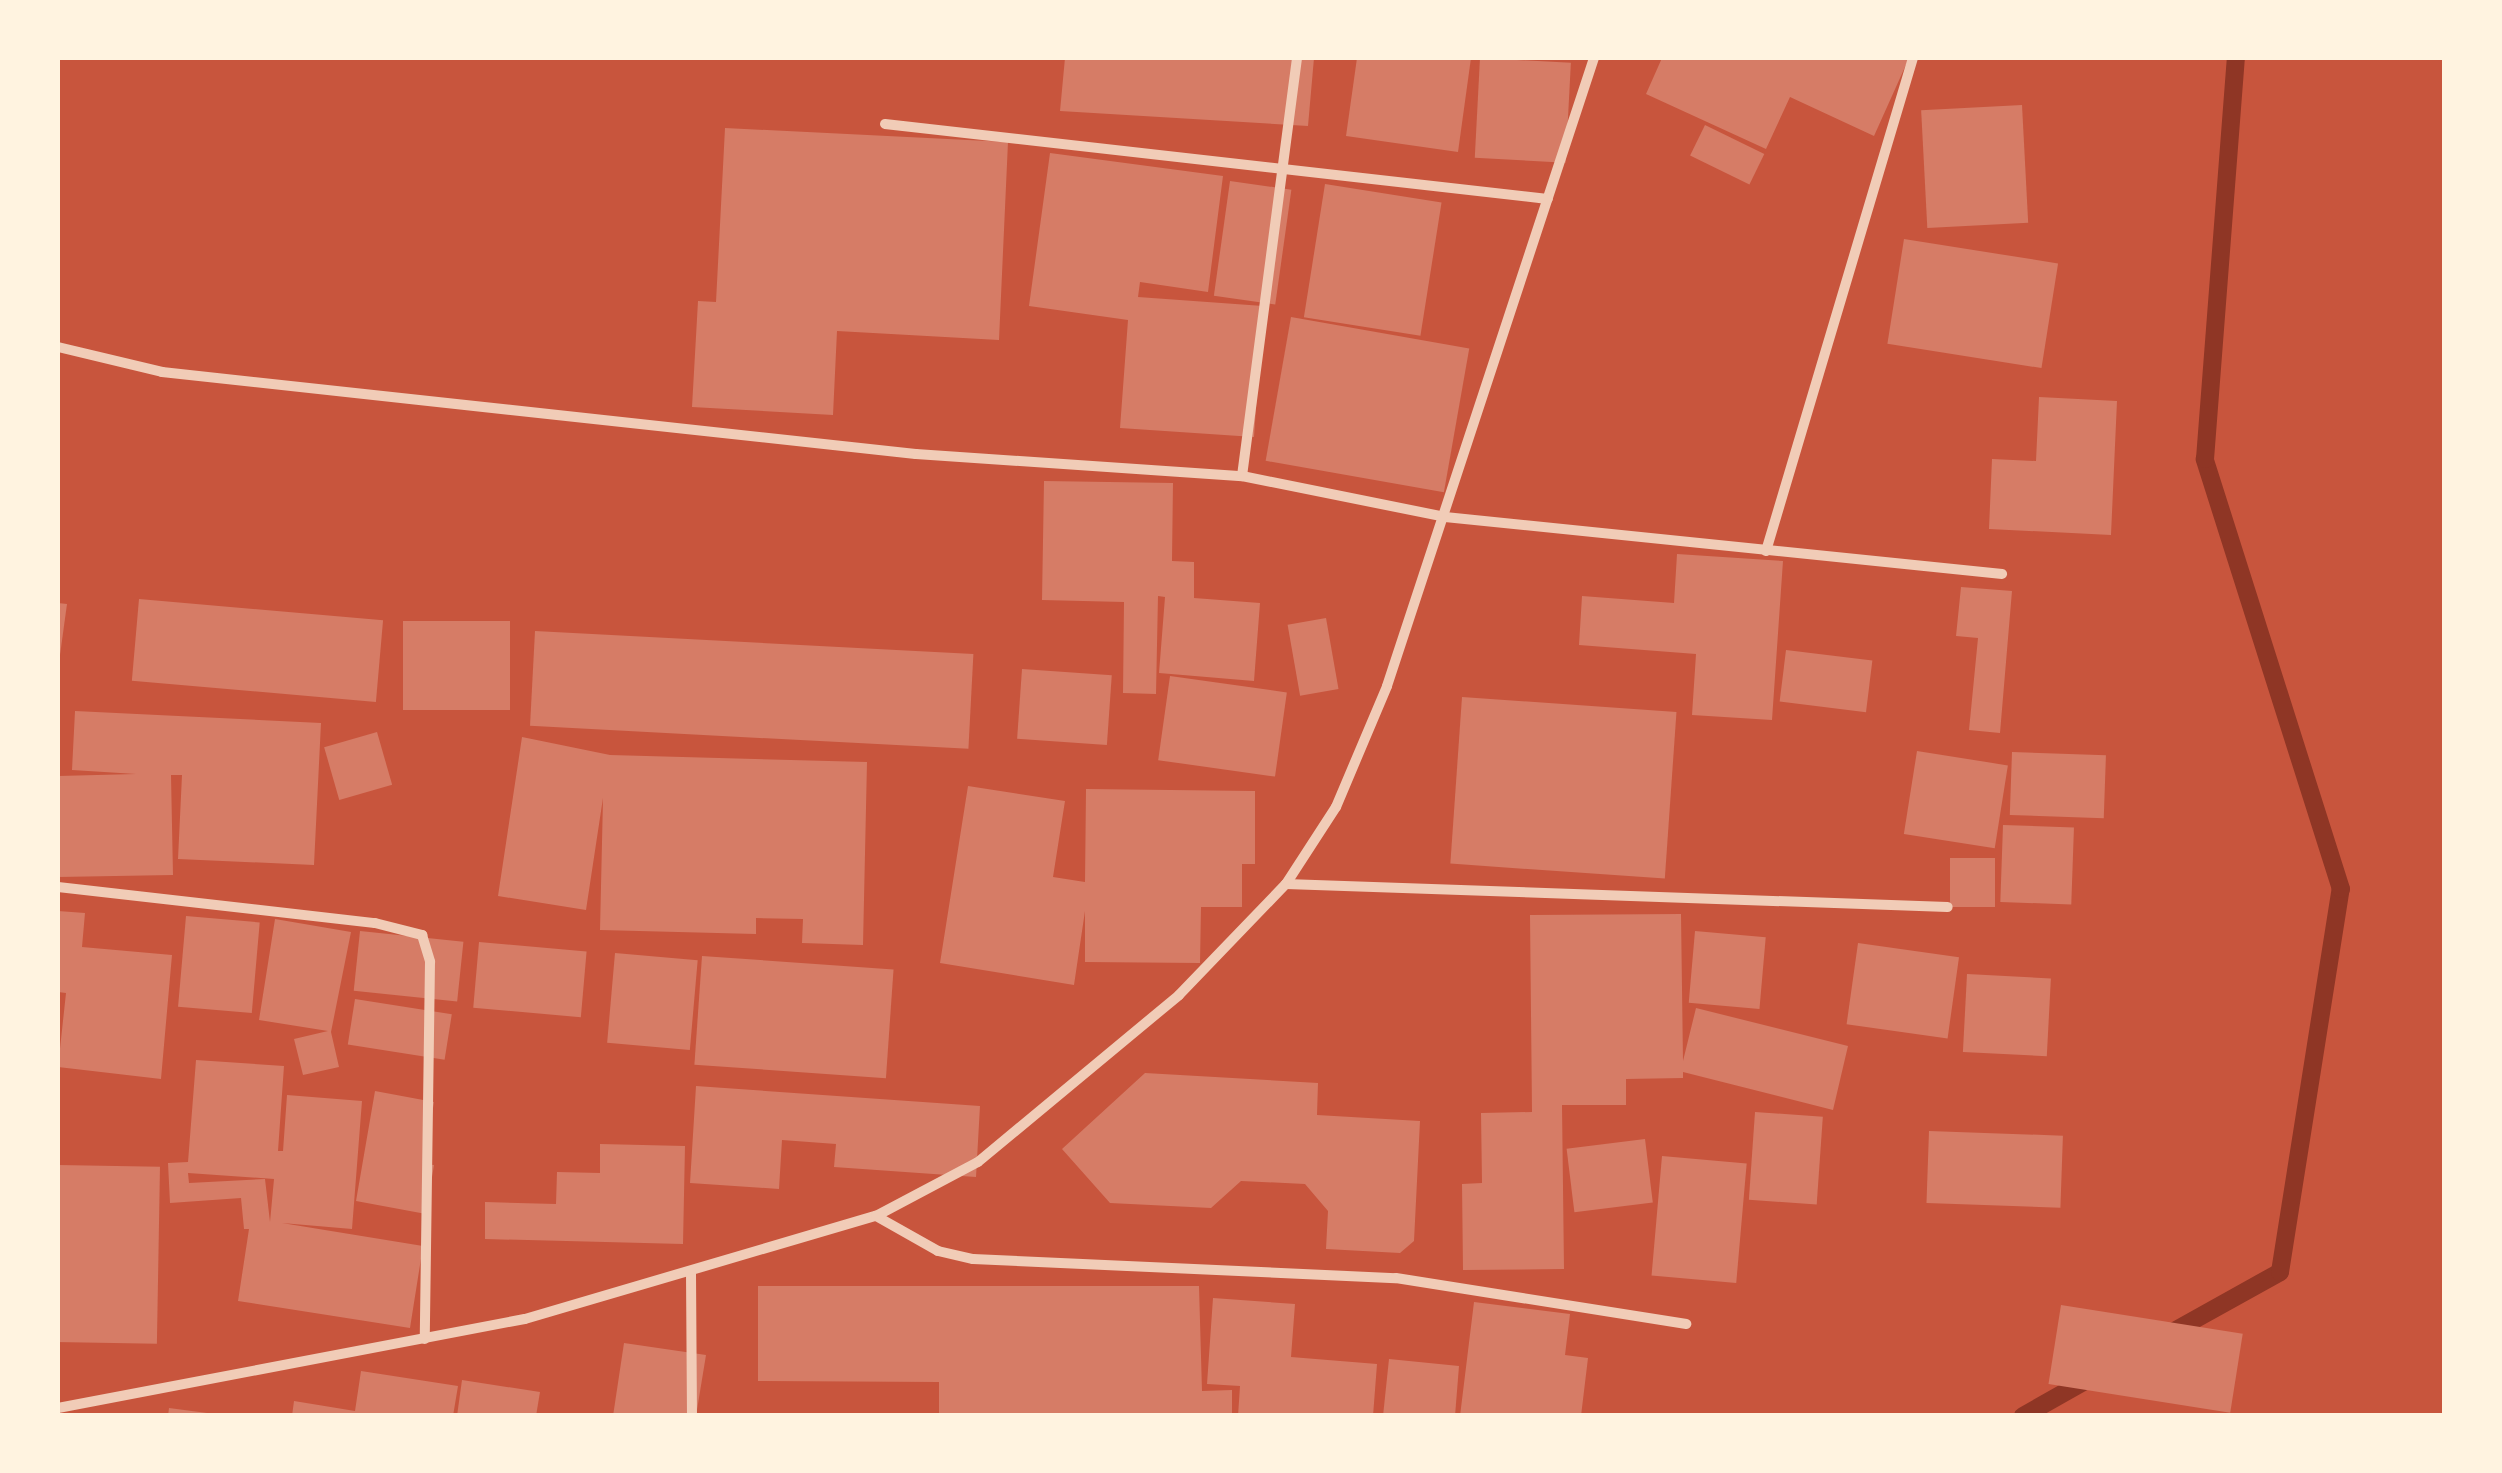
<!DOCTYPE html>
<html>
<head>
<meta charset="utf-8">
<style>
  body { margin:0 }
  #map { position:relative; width:2502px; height:1473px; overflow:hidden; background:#c8553d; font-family:"Varela Round",sans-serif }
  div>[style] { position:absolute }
  .stream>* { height:18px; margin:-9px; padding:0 9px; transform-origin:9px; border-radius:9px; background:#8f3625 }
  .building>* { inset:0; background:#d67c66; transform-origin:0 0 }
  .minor>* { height:10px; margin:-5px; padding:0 5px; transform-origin:5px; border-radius:5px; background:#f1ccb7 }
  span { translate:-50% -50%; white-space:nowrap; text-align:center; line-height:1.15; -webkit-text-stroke:10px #fff3e0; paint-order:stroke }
  .frame { position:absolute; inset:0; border:60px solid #fff3e0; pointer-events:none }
</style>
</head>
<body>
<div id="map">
  <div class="stream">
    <div style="left:2167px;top:1335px;width:129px;rotate:-29.1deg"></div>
    <div style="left:2280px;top:1272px;width:388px;rotate:-81deg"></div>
    <div style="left:2341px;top:889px;width:451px;rotate:-107.6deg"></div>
    <div style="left:2205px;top:459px;width:402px;rotate:-85.6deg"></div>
    <div style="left:2023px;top:1416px;width:79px;rotate:-29.5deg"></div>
  </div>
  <div class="building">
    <div style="clip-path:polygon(1065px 58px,1314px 58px,1308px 126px,1060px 111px)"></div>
    <div style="clip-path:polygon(1357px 58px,1471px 58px,1458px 152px,1346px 136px)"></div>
    <div style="left:1480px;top:58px;width:91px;height:100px;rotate:3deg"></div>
    <div style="clip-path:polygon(1662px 58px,1909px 58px,1874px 136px,1790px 97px,1766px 149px,1646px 94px)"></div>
    <div style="left:2022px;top:105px;width:118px;height:101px;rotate:87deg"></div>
    <div style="left:1705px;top:125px;width:66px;height:34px;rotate:26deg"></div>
    <div style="clip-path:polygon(725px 128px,1008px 142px,999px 340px,837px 331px,833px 415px,692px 407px,698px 301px,716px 302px)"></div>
    <div style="clip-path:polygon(1050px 153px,1223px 176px,1208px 292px,1140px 282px,1138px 297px,1263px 306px,1254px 437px,1120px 428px,1128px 320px,1029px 306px)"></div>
    <div style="left:1230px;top:181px;width:62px;height:116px;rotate:8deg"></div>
    <div style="left:1325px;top:184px;width:118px;height:135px;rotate:9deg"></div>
    <div style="left:1904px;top:239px;width:156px;height:106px;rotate:9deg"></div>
    <div style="left:1291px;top:317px;width:181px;height:146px;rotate:10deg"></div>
    <div style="clip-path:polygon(2039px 397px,2117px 401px,2111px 535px,1989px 529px,1992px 459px,2036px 461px)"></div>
    <div style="clip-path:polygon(1044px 481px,1173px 483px,1172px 561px,1194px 562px,1194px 598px,1260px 603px,1254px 681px,1159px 673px,1165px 597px,1158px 596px,1156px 694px,1123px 693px,1124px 602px,1042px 600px)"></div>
    <div style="clip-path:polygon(1677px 554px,1783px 561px,1772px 720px,1692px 715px,1696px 654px,1579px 645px,1582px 596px,1674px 603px)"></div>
    <div style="clip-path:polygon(1961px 587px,2012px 591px,2000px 733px,1969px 730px,1978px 638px,1956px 636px)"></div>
    <div style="left:139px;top:599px;width:245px;height:82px;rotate:5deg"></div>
    <div style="clip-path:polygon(58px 603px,67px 604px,60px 655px,58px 655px)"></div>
    <div style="left:1326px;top:618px;width:72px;height:39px;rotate:80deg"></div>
    <div style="left:510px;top:621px;width:89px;height:107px;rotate:90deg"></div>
    <div style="left:535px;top:631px;width:439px;height:95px;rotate:3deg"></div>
    <div style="left:1786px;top:650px;width:87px;height:52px;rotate:7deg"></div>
    <div style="left:1022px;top:669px;width:90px;height:70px;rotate:4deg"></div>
    <div style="left:1170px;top:676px;width:118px;height:85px;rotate:8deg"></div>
    <div style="left:1462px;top:697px;width:215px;height:167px;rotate:4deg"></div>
    <div style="clip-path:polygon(75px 711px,321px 723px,314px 865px,178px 859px,182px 775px,171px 775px,173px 875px,58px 877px,58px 776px,136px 774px,72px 770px)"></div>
    <div style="left:377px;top:732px;width:55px;height:55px;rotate:74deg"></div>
    <div style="clip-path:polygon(522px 737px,610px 755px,867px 762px,863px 945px,802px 943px,803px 919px,756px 918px,756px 934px,600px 930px,603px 798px,586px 910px,498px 896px)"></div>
    <div style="left:1917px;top:751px;width:92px;height:84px;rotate:9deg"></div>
    <div style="left:2012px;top:752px;width:94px;height:63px;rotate:2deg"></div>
    <div style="clip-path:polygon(968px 786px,1065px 801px,1053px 877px,1085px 882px,1086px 789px,1255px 791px,1255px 864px,1242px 864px,1242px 907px,1201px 907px,1200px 963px,1085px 962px,1085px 911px,1074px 985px,940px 963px)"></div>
    <div style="left:2003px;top:825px;width:71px;height:77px;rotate:2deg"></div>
    <div style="left:1950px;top:858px;width:45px;height:49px"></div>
    <div style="clip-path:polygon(58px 911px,85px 913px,82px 947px,172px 955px,161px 1079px,58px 1067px,66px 993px,58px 992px)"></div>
    <div style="clip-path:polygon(1681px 914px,1683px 1061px,1696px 1008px,1848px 1046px,1833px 1110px,1683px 1072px,1683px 1078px,1626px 1079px,1626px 1105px,1562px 1105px,1564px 1269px,1463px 1270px,1462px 1184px,1482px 1183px,1481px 1113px,1532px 1112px,1530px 915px)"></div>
    <div style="left:186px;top:916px;width:74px;height:91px;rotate:5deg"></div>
    <div style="clip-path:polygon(275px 919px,351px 932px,331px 1032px,339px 1067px,303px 1075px,294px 1039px,328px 1031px,259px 1020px)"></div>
    <div style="left:360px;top:931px;width:104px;height:60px;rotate:6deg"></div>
    <div style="left:1695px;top:931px;width:71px;height:72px;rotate:5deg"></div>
    <div style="left:479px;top:942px;width:108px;height:66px;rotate:5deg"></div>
    <div style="left:1858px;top:943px;width:102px;height:82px;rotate:8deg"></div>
    <div style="left:615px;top:953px;width:83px;height:90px;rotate:5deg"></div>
    <div style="left:702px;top:956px;width:192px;height:109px;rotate:4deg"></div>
    <div style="left:1967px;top:974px;width:84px;height:78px;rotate:3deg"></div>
    <div style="left:355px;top:999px;width:98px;height:46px;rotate:9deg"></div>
    <div style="clip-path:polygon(evenodd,196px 1060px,284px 1066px,278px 1151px,283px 1151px,287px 1095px,362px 1101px,352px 1229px,282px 1223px,423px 1246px,410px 1328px,238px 1301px,249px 1229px,244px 1229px,241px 1198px,170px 1203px,168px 1163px,188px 1162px,196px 1060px,188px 1173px,274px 1179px,270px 1222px,265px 1179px,189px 1183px,188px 1173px)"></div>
    <div style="clip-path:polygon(1145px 1073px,1318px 1083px,1317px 1115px,1420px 1121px,1414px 1241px,1400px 1253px,1326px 1249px,1328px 1211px,1305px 1184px,1241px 1181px,1211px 1208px,1110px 1203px,1062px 1149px)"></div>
    <div style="clip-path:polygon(696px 1086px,980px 1106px,976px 1177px,834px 1167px,836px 1144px,782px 1140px,779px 1189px,690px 1183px)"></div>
    <div style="clip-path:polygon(375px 1091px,434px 1102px,424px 1164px,434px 1165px,426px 1214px,356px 1201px)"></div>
    <div style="left:1755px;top:1112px;width:68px;height:88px;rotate:4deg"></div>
    <div style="left:1929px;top:1131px;width:134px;height:72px;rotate:2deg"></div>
    <div style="left:1645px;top:1139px;width:64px;height:79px;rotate:83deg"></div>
    <div style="clip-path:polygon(600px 1144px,685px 1146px,683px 1244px,485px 1239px,485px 1202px,556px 1204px,557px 1172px,600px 1173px)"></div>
    <div style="left:1662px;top:1156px;width:85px;height:120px;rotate:5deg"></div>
    <div style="left:58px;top:1165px;width:102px;height:177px;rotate:1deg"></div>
    <div style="clip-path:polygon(758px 1286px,1199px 1286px,1202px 1391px,1232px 1390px,1232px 1416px,939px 1416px,939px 1382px,758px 1381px)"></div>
    <div style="clip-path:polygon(1213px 1298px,1295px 1304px,1291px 1357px,1377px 1364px,1373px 1416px,1238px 1416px,1240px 1386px,1207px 1384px)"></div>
    <div style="clip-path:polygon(1474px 1302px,1570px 1314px,1565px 1355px,1588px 1358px,1581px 1416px,1460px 1416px)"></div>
    <div style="left:2061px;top:1305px;width:184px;height:80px;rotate:9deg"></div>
    <div style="clip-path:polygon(624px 1343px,706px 1355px,696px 1416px,613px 1416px)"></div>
    <div style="clip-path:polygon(1389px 1359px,1459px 1366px,1455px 1416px,1383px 1416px)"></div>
    <div style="clip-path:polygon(361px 1371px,458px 1386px,453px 1416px,292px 1416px,294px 1401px,355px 1411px)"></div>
    <div style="clip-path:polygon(462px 1380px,540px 1392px,536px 1416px,457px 1416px)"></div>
    <div style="clip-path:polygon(169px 1408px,207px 1413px,206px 1416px,168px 1416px)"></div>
  </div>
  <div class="minor">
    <div style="left:885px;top:124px;width:667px;rotate:6.45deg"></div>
    <div style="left:58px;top:347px;width:107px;rotate:13.5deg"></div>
    <div style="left:162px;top:372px;width:758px;rotate:6.21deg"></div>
    <div style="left:916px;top:454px;width:327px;rotate:3.9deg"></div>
    <div style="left:1242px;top:476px;width:207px;rotate:11.4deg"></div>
    <div style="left:1445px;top:517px;width:560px;rotate:5.84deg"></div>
    <div style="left:1242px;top:476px;width:422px;rotate:-82.5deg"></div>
    <div style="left:1766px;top:551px;width:514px;rotate:-73.4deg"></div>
    <div style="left:1286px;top:884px;width:662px;rotate:1.99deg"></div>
    <div style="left:58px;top:887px;width:319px;rotate:6.5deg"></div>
    <div style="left:375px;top:923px;width:49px;rotate:14.3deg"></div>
    <div style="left:422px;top:935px;width:28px;rotate:73deg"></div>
    <div style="left:430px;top:962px;width:377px;rotate:90.8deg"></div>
    <div style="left:876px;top:1216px;width:71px;rotate:29.4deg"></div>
    <div style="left:938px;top:1251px;width:36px;rotate:13deg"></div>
    <div style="left:973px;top:1259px;width:423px;rotate:2.6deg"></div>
    <div style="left:1396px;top:1278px;width:294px;rotate:9deg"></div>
    <div style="left:691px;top:1274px;width:142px;rotate:89.6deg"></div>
    <div style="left:58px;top:1408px;width:475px;rotate:-10.8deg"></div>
    <div style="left:525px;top:1319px;width:366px;rotate:-16.4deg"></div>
    <div style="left:876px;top:1216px;width:115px;rotate:-27.9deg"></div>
    <div style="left:978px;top:1162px;width:261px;rotate:-39.7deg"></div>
    <div style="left:1179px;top:995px;width:154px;rotate:-46.1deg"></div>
    <div style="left:1286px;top:884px;width:92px;rotate:-57deg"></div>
    <div style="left:1336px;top:807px;width:131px;rotate:-67.1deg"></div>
    <div style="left:1387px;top:686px;width:661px;rotate:-71.76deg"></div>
  </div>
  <div class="frame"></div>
</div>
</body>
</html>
